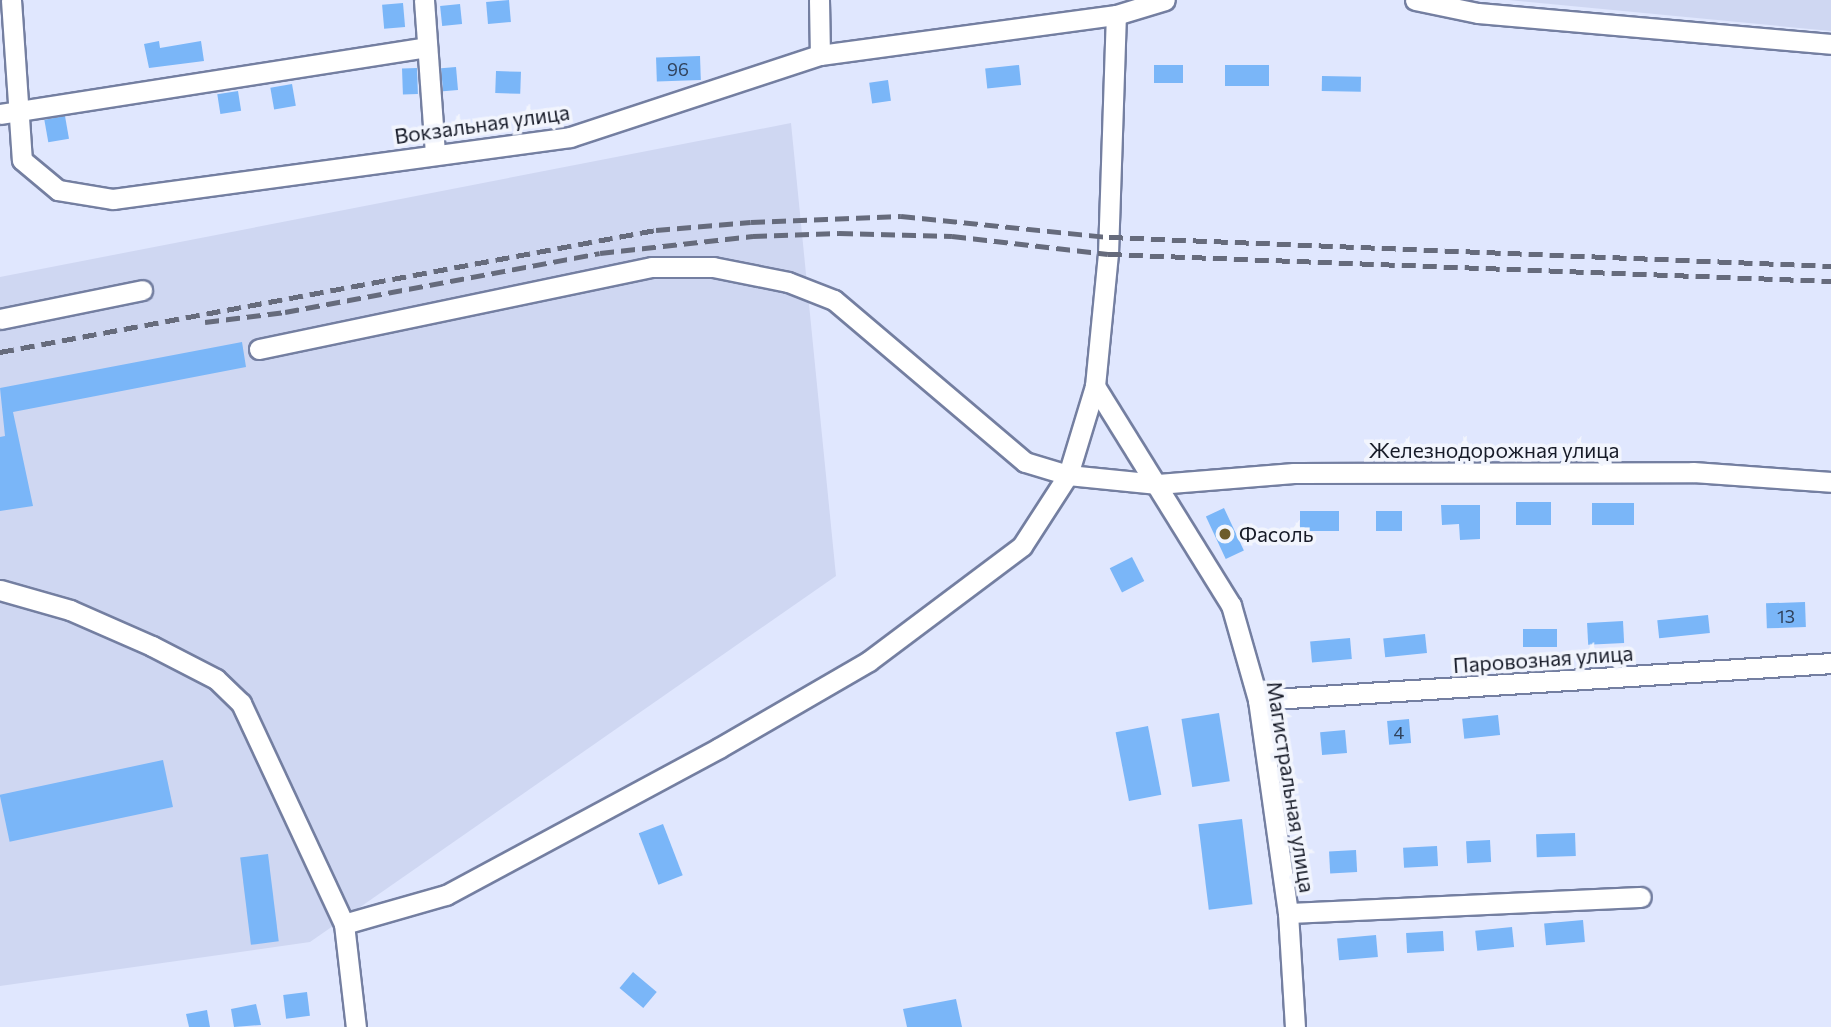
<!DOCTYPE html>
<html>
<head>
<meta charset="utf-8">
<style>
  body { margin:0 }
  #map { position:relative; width:1831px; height:1027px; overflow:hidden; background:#e0e7fe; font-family:Commissioner,sans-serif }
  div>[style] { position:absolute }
  .built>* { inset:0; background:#cfd7f2 }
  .building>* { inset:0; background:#7ab6f8; transform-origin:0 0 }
  .roads { filter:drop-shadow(2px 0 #747fa1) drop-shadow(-2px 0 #747fa1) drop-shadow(0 2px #747fa1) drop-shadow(0 -2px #747fa1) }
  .minor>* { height:19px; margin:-9.5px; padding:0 9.5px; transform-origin:9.5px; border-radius:9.5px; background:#fff }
  .rail>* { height:4.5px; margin-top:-2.25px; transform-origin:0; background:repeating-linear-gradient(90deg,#666b7c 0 14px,transparent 0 21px) }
  .dots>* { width:19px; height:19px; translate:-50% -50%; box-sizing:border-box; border:4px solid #f2f5fd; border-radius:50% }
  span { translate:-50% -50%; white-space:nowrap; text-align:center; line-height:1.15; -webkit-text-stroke:7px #f2f5fd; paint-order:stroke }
  .number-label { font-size:18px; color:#30425c }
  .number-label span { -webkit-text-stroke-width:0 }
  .street-label { font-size:21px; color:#171b28 }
  .poi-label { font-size:21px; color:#171b28 }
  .left { translate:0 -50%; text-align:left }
</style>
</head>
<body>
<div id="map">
  <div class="built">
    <div style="clip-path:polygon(1509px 0,1831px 0,1831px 31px)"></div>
    <div style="clip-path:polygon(791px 123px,836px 576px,310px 942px,0 986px,0 277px)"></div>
  </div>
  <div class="building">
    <div style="left:509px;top:0;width:22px;height:23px;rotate:85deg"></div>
    <div style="left:403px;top:3px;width:24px;height:21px;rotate:85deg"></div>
    <div style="left:460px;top:4px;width:20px;height:20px;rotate:84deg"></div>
    <div style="clip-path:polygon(159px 41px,160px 48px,201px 41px,204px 61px,149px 68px,144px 44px)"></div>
    <div style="left:700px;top:56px;width:24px;height:44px;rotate:88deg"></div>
    <div style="left:1019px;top:65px;width:20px;height:34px;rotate:84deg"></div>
    <div style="left:1154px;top:65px;width:29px;height:18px"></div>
    <div style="left:1269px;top:65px;width:21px;height:44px;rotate:90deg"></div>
    <div style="left:456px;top:67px;width:23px;height:15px;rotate:85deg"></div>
    <div style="left:417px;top:68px;width:26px;height:15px;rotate:88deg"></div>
    <div style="left:496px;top:71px;width:25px;height:22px;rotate:2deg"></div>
    <div style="left:1322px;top:76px;width:39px;height:15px;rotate:1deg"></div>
    <div style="left:888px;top:80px;width:21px;height:19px;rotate:82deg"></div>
    <div style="left:292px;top:84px;width:22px;height:22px;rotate:80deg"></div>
    <div style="left:238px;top:91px;width:20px;height:21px;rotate:81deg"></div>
    <div style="left:65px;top:116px;width:23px;height:21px;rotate:80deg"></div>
    <div style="clip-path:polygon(242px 342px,246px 367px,13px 412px,33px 506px,0 511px,0 437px,5px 436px,0 388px)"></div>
    <div style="left:1516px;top:502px;width:35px;height:23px"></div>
    <div style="left:1592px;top:503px;width:42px;height:22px"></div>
    <div style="clip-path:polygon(1441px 505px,1480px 505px,1480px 539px,1460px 540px,1459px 524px,1442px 525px)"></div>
    <div style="left:1224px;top:508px;width:47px;height:20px;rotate:65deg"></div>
    <div style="left:1300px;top:511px;width:39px;height:20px"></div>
    <div style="left:1376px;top:511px;width:26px;height:20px"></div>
    <div style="left:1132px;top:557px;width:27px;height:25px;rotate:63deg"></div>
    <div style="left:1805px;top:602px;width:25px;height:39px;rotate:88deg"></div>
    <div style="left:1708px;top:615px;width:18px;height:51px;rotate:84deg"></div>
    <div style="left:1623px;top:621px;width:22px;height:36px;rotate:87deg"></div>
    <div style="left:1557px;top:629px;width:18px;height:34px;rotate:90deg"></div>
    <div style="left:1425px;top:634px;width:19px;height:42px;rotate:84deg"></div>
    <div style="left:1350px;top:638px;width:21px;height:40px;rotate:85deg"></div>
    <div style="left:1219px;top:713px;width:69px;height:38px;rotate:81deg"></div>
    <div style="left:1498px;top:715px;width:20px;height:36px;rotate:84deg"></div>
    <div style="left:1409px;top:719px;width:24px;height:22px;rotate:85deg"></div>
    <div style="left:1148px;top:726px;width:70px;height:33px;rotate:79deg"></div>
    <div style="left:1345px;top:730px;width:23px;height:25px;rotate:85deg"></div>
    <div style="left:163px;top:760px;width:48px;height:167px;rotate:78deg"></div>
    <div style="left:1242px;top:819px;width:86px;height:44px;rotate:83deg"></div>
    <div style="left:663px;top:824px;width:55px;height:26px;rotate:69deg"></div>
    <div style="left:1575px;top:833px;width:23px;height:39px;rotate:88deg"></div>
    <div style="left:1490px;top:840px;width:22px;height:24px;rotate:87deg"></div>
    <div style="left:1437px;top:846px;width:20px;height:34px;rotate:87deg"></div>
    <div style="left:1356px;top:850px;width:22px;height:27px;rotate:87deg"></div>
    <div style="left:268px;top:854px;width:88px;height:28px;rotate:83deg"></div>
    <div style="left:1583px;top:920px;width:22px;height:39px;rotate:85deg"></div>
    <div style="left:1512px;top:927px;width:20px;height:37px;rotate:84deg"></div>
    <div style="left:1443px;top:931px;width:20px;height:37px;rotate:87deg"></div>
    <div style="left:1376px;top:935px;width:22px;height:39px;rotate:85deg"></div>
    <div style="left:633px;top:972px;width:31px;height:21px;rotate:40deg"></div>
    <div style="left:307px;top:992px;width:24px;height:24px;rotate:83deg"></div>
    <div style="clip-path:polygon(956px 999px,962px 1027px,907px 1027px,903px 1009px)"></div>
    <div style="clip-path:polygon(256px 1004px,261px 1025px,234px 1027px,231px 1009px)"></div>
    <div style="clip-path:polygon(207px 1010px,210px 1027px,189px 1027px,186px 1014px)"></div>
  </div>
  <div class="roads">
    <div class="minor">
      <div style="left:11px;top:0;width:160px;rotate:86.1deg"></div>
      <div style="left:22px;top:160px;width:47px;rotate:39.8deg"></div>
      <div style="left:58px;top:190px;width:56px;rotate:9.3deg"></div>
      <div style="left:113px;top:199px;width:461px;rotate:-7.7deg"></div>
      <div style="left:570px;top:137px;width:263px;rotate:-18.2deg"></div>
      <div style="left:820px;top:55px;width:299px;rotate:-7.7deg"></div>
      <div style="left:1116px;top:15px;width:51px;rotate:-17deg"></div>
      <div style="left:424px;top:0;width:154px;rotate:85.9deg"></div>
      <div style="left:819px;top:0;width:55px;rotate:89deg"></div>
      <div style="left:1415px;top:0;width:64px;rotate:11.7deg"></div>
      <div style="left:1478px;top:13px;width:354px;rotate:5deg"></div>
      <div style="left:0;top:114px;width:432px;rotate:-8.9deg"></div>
      <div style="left:0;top:319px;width:145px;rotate:-11.5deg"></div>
      <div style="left:259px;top:349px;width:401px;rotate:-11.8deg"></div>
      <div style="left:652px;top:267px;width:61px"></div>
      <div style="left:713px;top:267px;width:76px;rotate:11.3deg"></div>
      <div style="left:788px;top:282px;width:49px;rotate:21.4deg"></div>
      <div style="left:834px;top:300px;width:250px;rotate:40.3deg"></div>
      <div style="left:1025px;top:462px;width:45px;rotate:16.8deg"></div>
      <div style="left:1068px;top:475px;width:90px;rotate:5.7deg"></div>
      <div style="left:1158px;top:484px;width:136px;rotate:-4.6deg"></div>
      <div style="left:1294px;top:473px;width:399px;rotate:-0.1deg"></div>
      <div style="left:1693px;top:472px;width:138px;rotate:4.1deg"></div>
      <div style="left:1095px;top:386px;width:258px;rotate:58.2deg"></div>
      <div style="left:1231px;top:605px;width:99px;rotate:74.1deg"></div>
      <div style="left:1258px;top:700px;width:215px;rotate:82deg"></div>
      <div style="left:1288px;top:913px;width:114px;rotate:86.5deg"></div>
      <div style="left:0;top:590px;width:73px;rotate:15.9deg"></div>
      <div style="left:70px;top:610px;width:90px;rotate:23.7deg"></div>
      <div style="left:152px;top:646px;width:72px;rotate:27.3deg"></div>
      <div style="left:216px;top:679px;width:35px;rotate:44deg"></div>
      <div style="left:241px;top:703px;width:244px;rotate:65deg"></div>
      <div style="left:344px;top:924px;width:104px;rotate:83.4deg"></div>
      <div style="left:1258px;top:700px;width:574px;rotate:-3.69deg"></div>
      <div style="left:1288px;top:913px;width:353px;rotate:-2.6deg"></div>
      <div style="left:344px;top:924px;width:106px;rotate:-15.9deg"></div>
      <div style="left:446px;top:895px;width:310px;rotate:-28.3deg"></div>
      <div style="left:719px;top:748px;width:173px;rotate:-30.1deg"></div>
      <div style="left:869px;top:661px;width:191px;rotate:-36.9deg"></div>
      <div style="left:1022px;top:546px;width:85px;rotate:-57.1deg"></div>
      <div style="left:1068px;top:475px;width:93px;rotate:-73.1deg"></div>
      <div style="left:1095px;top:386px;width:133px;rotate:-84.4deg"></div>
      <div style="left:1108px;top:254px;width:239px;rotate:-88.1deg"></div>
    </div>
  </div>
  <div class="rail">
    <div style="left:205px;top:322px;width:81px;rotate:-7.1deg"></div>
    <div style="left:285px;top:312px;width:320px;rotate:-10.6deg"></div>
    <div style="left:600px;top:253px;width:154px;rotate:-6.3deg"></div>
    <div style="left:753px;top:236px;width:86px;rotate:-2deg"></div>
    <div style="left:839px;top:233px;width:113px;rotate:1.5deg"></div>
    <div style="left:952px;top:236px;width:157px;rotate:6.6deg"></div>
    <div style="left:1108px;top:254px;width:724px;rotate:2.14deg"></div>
    <div style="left:0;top:352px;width:667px;rotate:-10.54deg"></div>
    <div style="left:656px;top:230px;width:95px;rotate:-4.8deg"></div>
    <div style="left:751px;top:222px;width:150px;rotate:-2.3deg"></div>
    <div style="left:901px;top:216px;width:209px;rotate:5.8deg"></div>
    <div style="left:1109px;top:237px;width:723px;rotate:2.3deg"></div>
  </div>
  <div class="dots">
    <div style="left:1225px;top:534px;background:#6c5c2a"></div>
  </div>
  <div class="number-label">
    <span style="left:678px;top:69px">96</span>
    <span style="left:1786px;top:616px">13</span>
    <span style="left:1399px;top:732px">4</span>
  </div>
  <div class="street-label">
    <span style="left:482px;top:124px;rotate:-8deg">Вокзальная улица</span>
    <span style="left:1494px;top:450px">Железнодорожная улица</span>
    <span style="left:1543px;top:659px;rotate:-4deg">Паровозная улица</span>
    <span style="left:1291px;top:787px;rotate:81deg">Магистральная улица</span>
  </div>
  <div class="poi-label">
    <span class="left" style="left:1239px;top:534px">Фасоль</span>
  </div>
</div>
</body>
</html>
